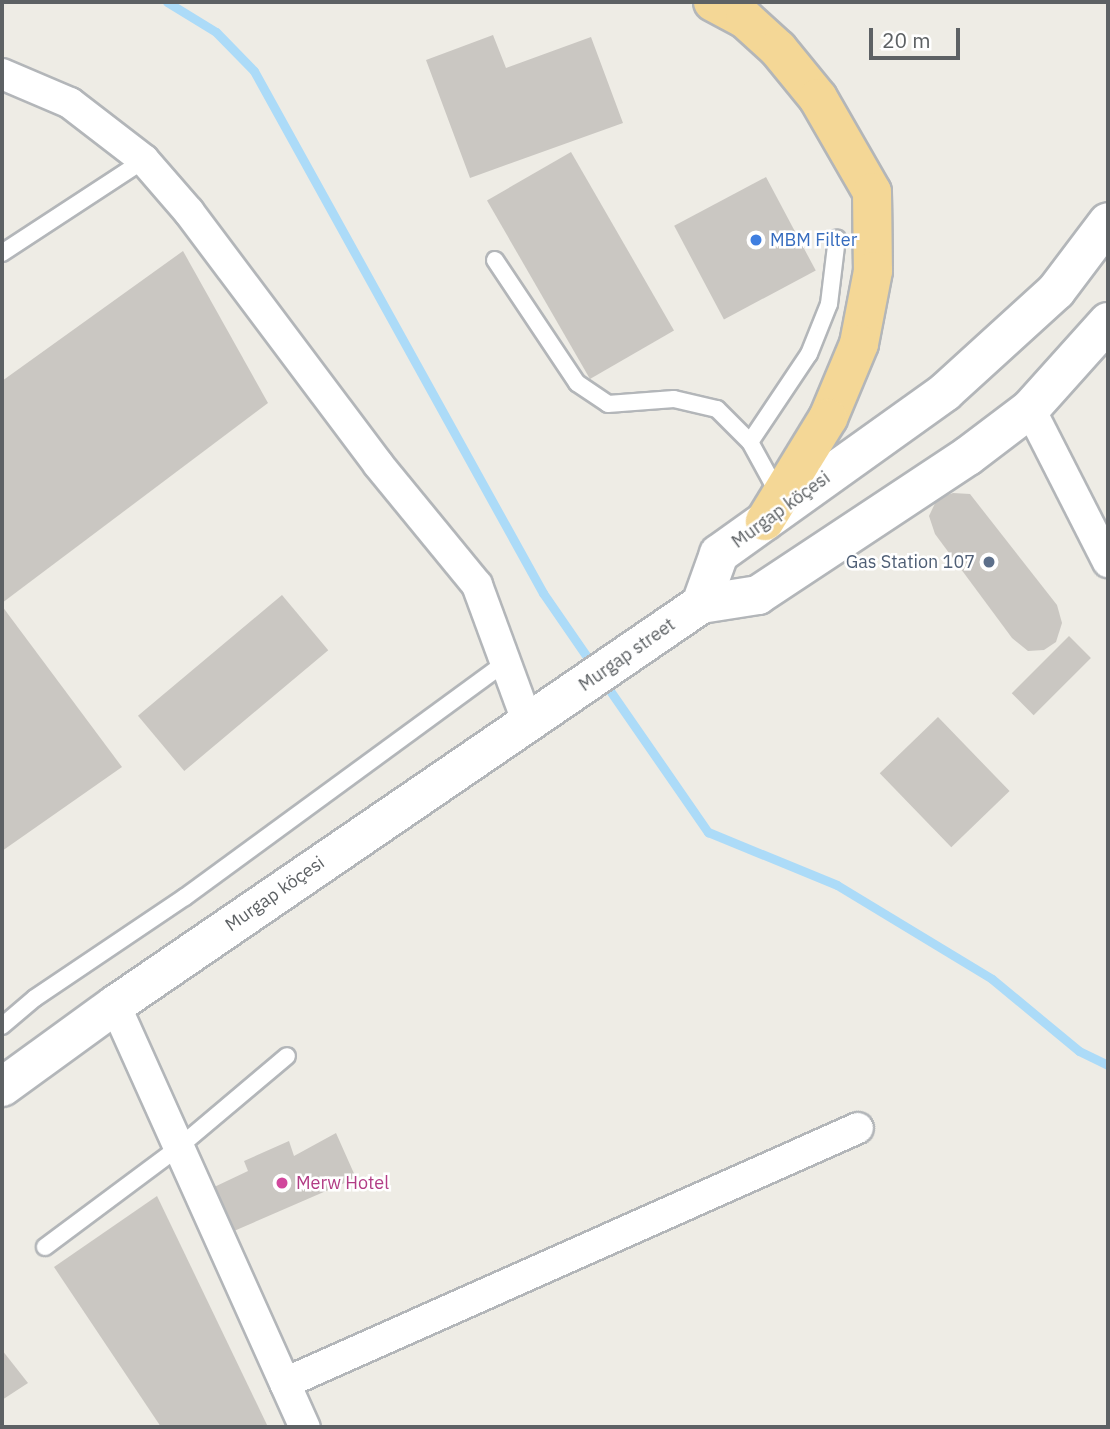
<!DOCTYPE html>
<html>
<head>
<meta charset="utf-8">
<style>
  body { margin:0 }
  #map { position:relative; width:1110px; height:1429px; overflow:hidden; background:#eeece5; font-family:"IBM Plex Sans",sans-serif }
  div>[style] { position:absolute }
  .stream>* { height:9px; margin:-4.5px; padding:0 4.5px; transform-origin:4.5px; border-radius:4.5px; background:#acdbf8 }
  .building>* { inset:0; background:#cac7c2; transform-origin:0 0 }
  .roads { filter:drop-shadow(2px 0 #b3b6b9) drop-shadow(-2px 0 #b3b6b9) drop-shadow(0 2px #b3b6b9) drop-shadow(0 -2px #b3b6b9) }
  .lane>* { height:16px; margin:-8px; padding:0 8px; transform-origin:8px; border-radius:8px; background:#fff }
  .street>* { height:30px; margin:-15px; padding:0 15px; transform-origin:15px; border-radius:15px; background:#fff }
  .secondary>* { height:38px; margin:-19px; padding:0 19px; transform-origin:19px; border-radius:19px; background:#fff }
  .highway>* { height:38px; margin:-19px; padding:0 19px; transform-origin:19px; border-radius:19px; background:#f4d796 }
  .dots>* { width:19px; height:19px; translate:-50% -50%; box-sizing:border-box; border:4px solid #fff; border-radius:50% }
  span { translate:-50% -50%; white-space:nowrap; text-align:center; line-height:1.15; -webkit-text-stroke:5px #fff; paint-order:stroke }
  .shop-label { font-size:18px; color:#366cbe }
  .left { translate:0 -50%; text-align:left }
  .street-label { font-size:18px; color:#5d6164 }
  .service-label { font-size:18px; color:#4e5e75 }
  .right { translate:-100% -50%; text-align:right }
  .hotel-label { font-size:18px; color:#b23c85 }
  .frame { position:absolute; inset:0; border:4px solid #5d6164; pointer-events:none }
  .scale { position:absolute; left:869px; top:28px; width:91px; height:32px; box-sizing:border-box; border:4px solid #5d6164; border-top:0; padding-left:9px; font-size:21px; line-height:24px; white-space:nowrap; color:#5d6164; -webkit-text-stroke:5px #fff; paint-order:stroke }
</style>
</head>
<body>
<div id="map">
  <div class="stream">
    <div style="left:167px;top:2px;width:57px;rotate:31.5deg"></div>
    <div style="left:216px;top:32px;width:54px;rotate:45.7deg"></div>
    <div style="left:254px;top:71px;width:597px;rotate:61.03deg"></div>
    <div style="left:543px;top:593px;width:90px;rotate:55.4deg"></div>
    <div style="left:604px;top:682px;width:183px;rotate:55.3deg"></div>
    <div style="left:708px;top:832px;width:139px;rotate:22.3deg"></div>
    <div style="left:837px;top:885px;width:181px;rotate:31.2deg"></div>
    <div style="left:992px;top:979px;width:113px;rotate:39.6deg"></div>
    <div style="left:1079px;top:1051px;width:32px;rotate:26deg"></div>
  </div>
  <div class="building">
    <div style="clip-path:polygon(493px 35px,506px 68px,591px 37px,623px 123px,470px 178px,426px 60px)"></div>
    <div style="left:571px;top:152px;width:206px;height:97px;rotate:60deg"></div>
    <div style="left:766px;top:177px;width:106px;height:104px;rotate:62deg"></div>
    <div style="clip-path:polygon(183px 251px,268px 403px,2px 603px,2px 381px)"></div>
    <div style="clip-path:polygon(953px 493px,970px 494px,1057px 605px,1062px 623px,1056px 642px,1044px 650px,1028px 651px,1012px 638px,935px 534px,929px 516px,937px 499px)"></div>
    <div style="left:282px;top:595px;width:72px;height:188px;rotate:50deg"></div>
    <div style="clip-path:polygon(2px 606px,122px 767px,2px 851px)"></div>
    <div style="left:1069px;top:636px;width:31px;height:81px;rotate:45deg"></div>
    <div style="left:938px;top:717px;width:103px;height:81px;rotate:46deg"></div>
    <div style="clip-path:polygon(336px 1133px,356px 1178px,234px 1231px,210px 1189px,248px 1171px,244px 1161px,289px 1141px,294px 1156px)"></div>
    <div style="clip-path:polygon(157px 1196px,268px 1427px,161px 1427px,54px 1267px)"></div>
    <div style="clip-path:polygon(2px 1350px,28px 1383px,2px 1400px)"></div>
  </div>
  <div class="roads">
    <div class="lane">
      <div style="left:2px;top:253px;width:170px;rotate:-33.2deg"></div>
      <div style="left:495px;top:260px;width:148px;rotate:56.3deg"></div>
      <div style="left:577px;top:383px;width:37px;rotate:34deg"></div>
      <div style="left:608px;top:404px;width:66px;rotate:-4.3deg"></div>
      <div style="left:674px;top:399px;width:44px;rotate:13.1deg"></div>
      <div style="left:717px;top:409px;width:47px;rotate:45deg"></div>
      <div style="left:750px;top:442px;width:60px;rotate:61.3deg"></div>
      <div style="left:750px;top:442px;width:106px;rotate:-56.2deg"></div>
      <div style="left:809px;top:354px;width:54px;rotate:-68.2deg"></div>
      <div style="left:829px;top:304px;width:66px;rotate:-83.1deg"></div>
      <div style="left:2px;top:1026px;width:43px;rotate:-40.3deg"></div>
      <div style="left:35px;top:998px;width:181px;rotate:-34deg"></div>
      <div style="left:185px;top:897px;width:396px;rotate:-36.2deg"></div>
      <div style="left:45px;top:1247px;width:167px;rotate:-36.7deg"></div>
      <div style="left:179px;top:1147px;width:141px;rotate:-40.1deg"></div>
    </div>
    <div class="street">
      <div style="left:2px;top:74px;width:74px;rotate:23.1deg"></div>
      <div style="left:70px;top:103px;width:93px;rotate:37.6deg"></div>
      <div style="left:144px;top:160px;width:69px;rotate:49.1deg"></div>
      <div style="left:189px;top:212px;width:315px;rotate:53.1deg"></div>
      <div style="left:378px;top:464px;width:156px;rotate:50.7deg"></div>
      <div style="left:477px;top:585px;width:145px;rotate:69.8deg"></div>
      <div style="left:1030px;top:409px;width:172px;rotate:63deg"></div>
      <div style="left:115px;top:1005px;width:463px;rotate:65.8deg"></div>
      <div style="left:285px;top:1383px;width:627px;rotate:-23.99deg"></div>
    </div>
    <div class="secondary">
      <div style="left:701px;top:604px;width:53px;rotate:-70.2deg"></div>
      <div style="left:719px;top:554px;width:278px;rotate:-35.6deg"></div>
      <div style="left:945px;top:392px;width:150px;rotate:-42.3deg"></div>
      <div style="left:1056px;top:291px;width:86px;rotate:-53deg"></div>
      <div style="left:2px;top:1087px;width:140px;rotate:-36deg"></div>
      <div style="left:115px;top:1005px;width:710px;rotate:-34.38deg"></div>
      <div style="left:701px;top:604px;width:58px;rotate:-9deg"></div>
      <div style="left:758px;top:595px;width:252px;rotate:-33.5deg"></div>
      <div style="left:968px;top:456px;width:78px;rotate:-37.2deg"></div>
      <div style="left:1030px;top:409px;width:117px;rotate:-48.1deg"></div>
    </div>
    <div class="highway">
      <div style="left:713px;top:2px;width:36px;rotate:28deg"></div>
      <div style="left:745px;top:19px;width:45px;rotate:42.3deg"></div>
      <div style="left:778px;top:49px;width:63px;rotate:50.8deg"></div>
      <div style="left:818px;top:98px;width:108px;rotate:60.1deg"></div>
      <div style="left:872px;top:192px;width:79px;rotate:89.3deg"></div>
      <div style="left:873px;top:271px;width:74px;rotate:100.9deg"></div>
      <div style="left:859px;top:344px;width:80px;rotate:112.7deg"></div>
      <div style="left:828px;top:418px;width:121px;rotate:121.5deg"></div>
    </div>
  </div>
  <div class="dots">
    <div style="left:756px;top:240px;background:#3f7fe0"></div>
    <div style="left:989px;top:562px;background:#5c6f8a"></div>
    <div style="left:282px;top:1183px;background:#d1479c"></div>
  </div>
  <div class="shop-label">
    <span class="left" style="left:770px;top:240px">MBM Filter</span>
  </div>
  <div class="street-label">
    <span style="left:781px;top:510px;rotate:-36deg">Murgap köçesi</span>
    <span style="left:627px;top:655px;rotate:-35deg">Murgap street</span>
    <span style="left:275px;top:894px;rotate:-35deg">Murgap köçesi</span>
  </div>
  <div class="service-label">
    <span class="right" style="left:975px;top:562px">Gas Station 107</span>
  </div>
  <div class="hotel-label">
    <span class="left" style="left:296px;top:1183px">Merw Hotel</span>
  </div>
  <div class="frame"></div>
  <div class="scale">20 m</div>
</div>
</body>
</html>
